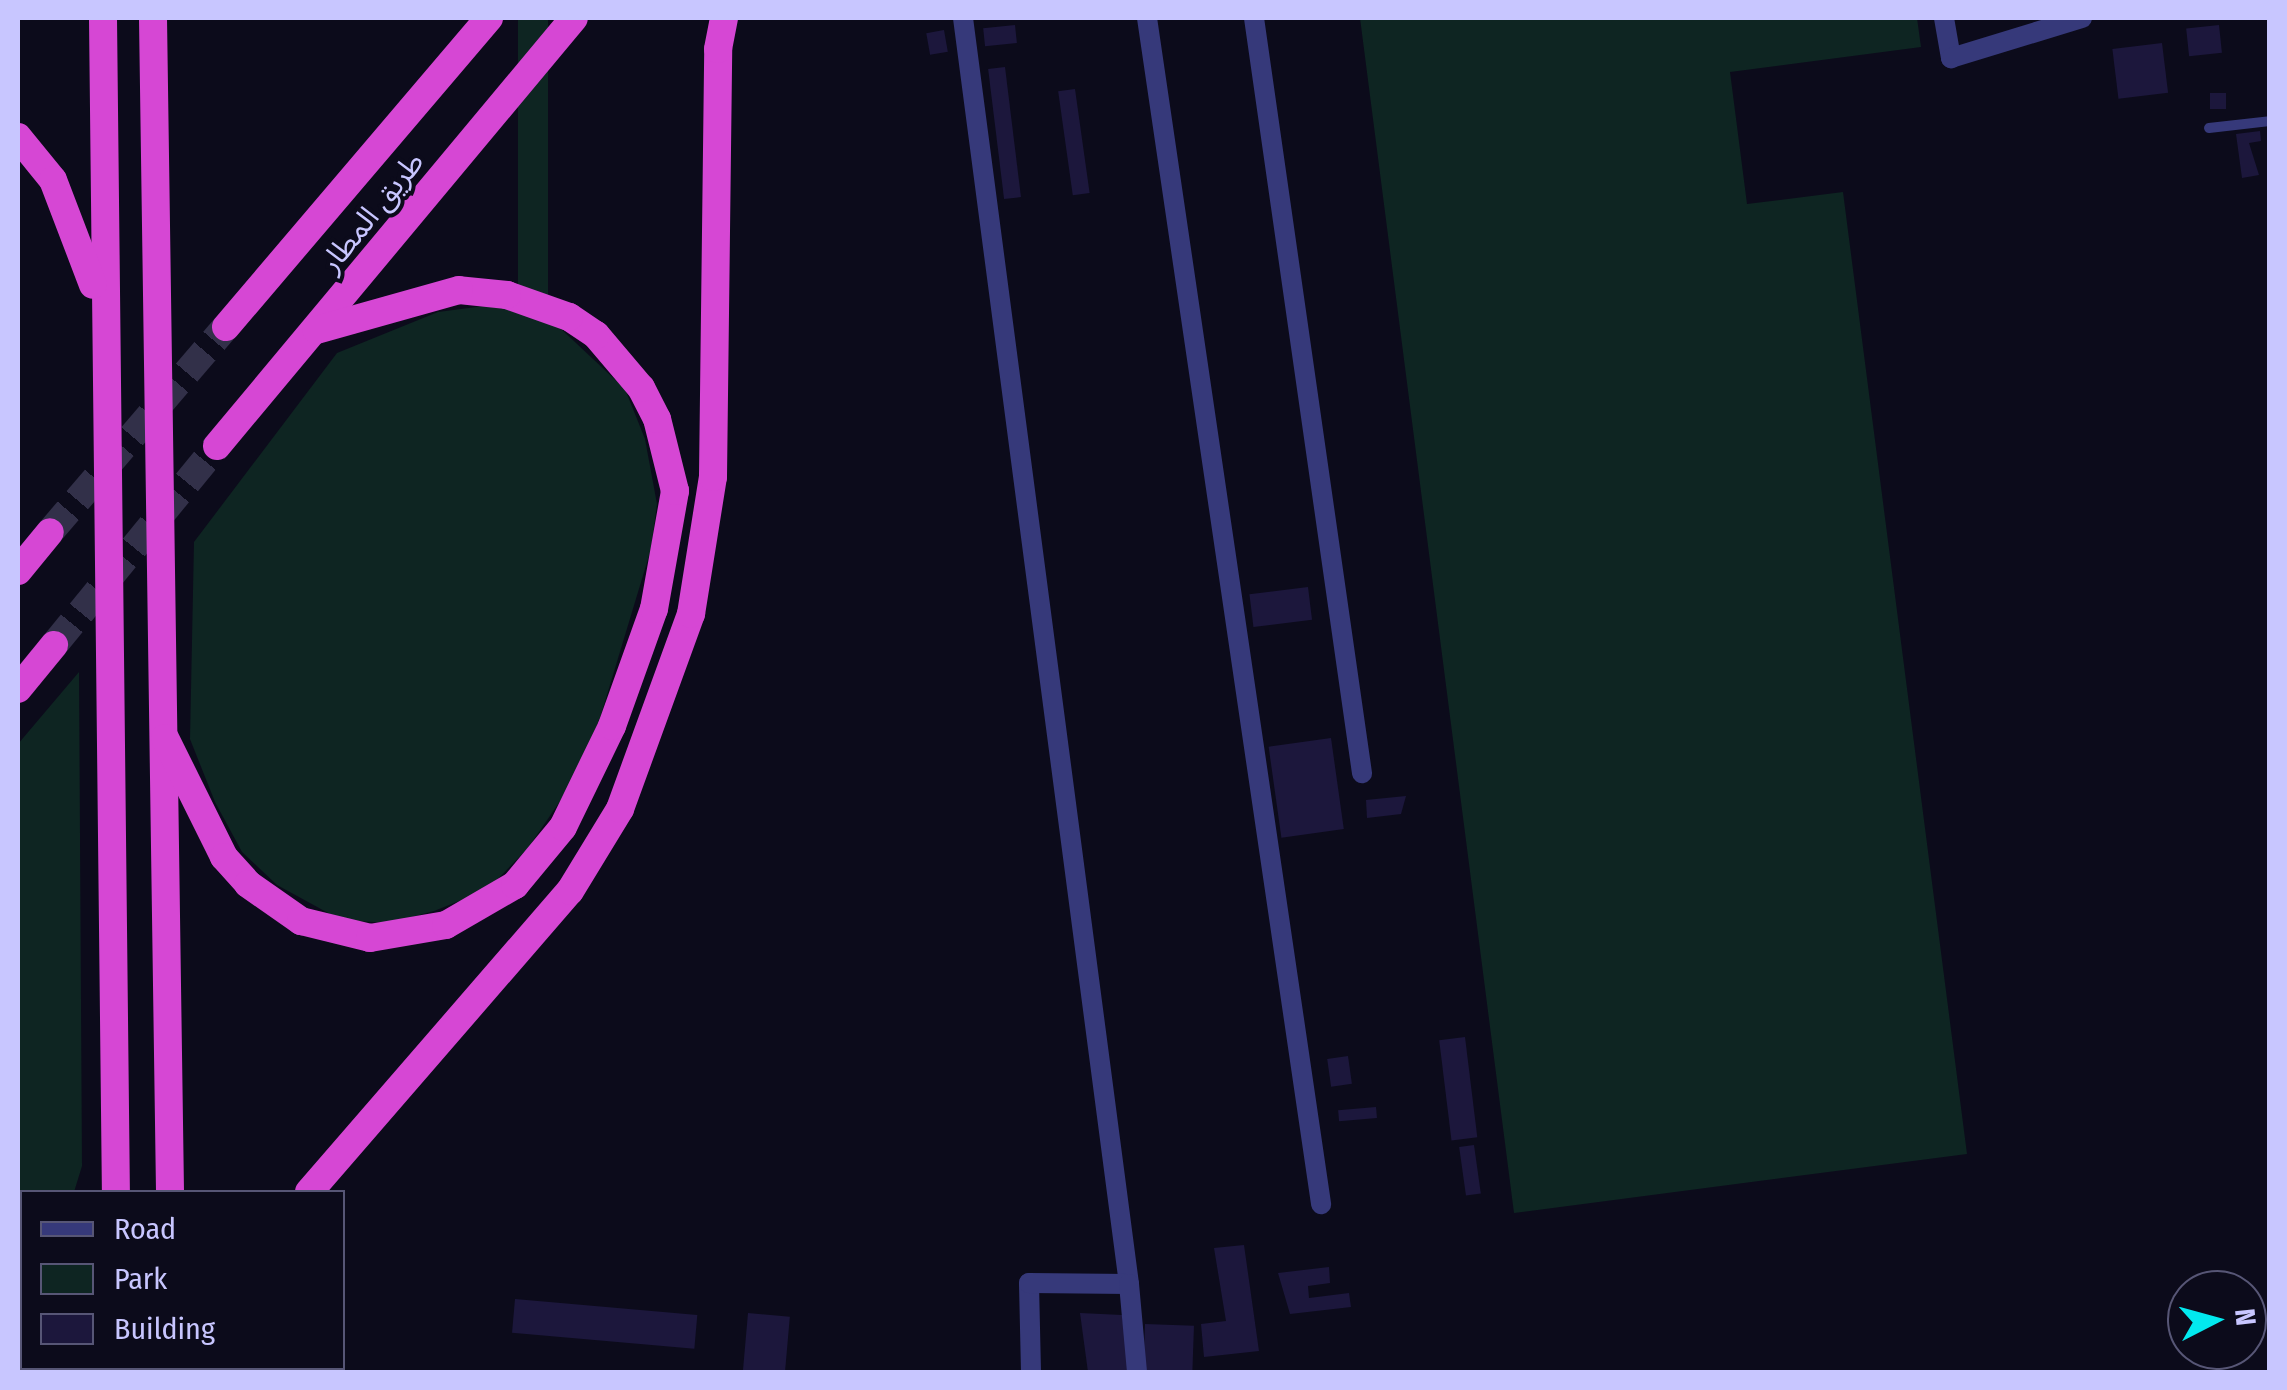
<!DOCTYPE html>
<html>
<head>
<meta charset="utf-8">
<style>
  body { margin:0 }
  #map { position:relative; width:2287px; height:1390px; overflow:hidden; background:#0c0b1b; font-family:"Fira Sans Condensed","Noto Sans Arabic",sans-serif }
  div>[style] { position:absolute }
  .green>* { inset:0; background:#0e2522; transform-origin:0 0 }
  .building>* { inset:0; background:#1c173c; transform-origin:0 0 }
  .trunk-tunnel>* { height:28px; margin-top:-14px; transform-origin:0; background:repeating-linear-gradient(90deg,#323049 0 28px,transparent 0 42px) }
  .service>* { height:10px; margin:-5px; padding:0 5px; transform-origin:5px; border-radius:5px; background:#36397a }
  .minor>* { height:20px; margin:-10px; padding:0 10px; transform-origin:10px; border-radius:10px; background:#36397a }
  .trunk>* { height:28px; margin:-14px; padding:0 14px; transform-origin:14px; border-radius:14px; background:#d647d4 }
  span { translate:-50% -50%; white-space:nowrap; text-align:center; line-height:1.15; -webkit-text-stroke:8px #0c0b1b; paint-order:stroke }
  .street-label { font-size:30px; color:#c8c6ff }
  .frame { position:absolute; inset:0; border:20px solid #c8c6ff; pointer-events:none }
  .legend { position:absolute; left:20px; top:1190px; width:325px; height:180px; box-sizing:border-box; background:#0c0b1b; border:2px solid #575676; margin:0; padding:12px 18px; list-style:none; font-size:30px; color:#c8c6ff }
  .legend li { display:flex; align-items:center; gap:20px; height:50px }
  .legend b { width:50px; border:2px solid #575676 }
  .north { position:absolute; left:2167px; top:1270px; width:100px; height:100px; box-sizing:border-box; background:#0c0b1b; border:2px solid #575676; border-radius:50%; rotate:84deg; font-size:28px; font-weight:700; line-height:40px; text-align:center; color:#c8c6ff }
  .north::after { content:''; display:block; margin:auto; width:35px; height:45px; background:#02e9ef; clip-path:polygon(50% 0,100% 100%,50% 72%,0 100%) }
</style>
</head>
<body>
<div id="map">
  <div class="green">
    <div style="left:518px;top:18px;width:30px;height:779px"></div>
    <div style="clip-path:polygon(1360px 18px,1917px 18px,1921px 47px,1730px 72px,1747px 204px,1843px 192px,1967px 1154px,1514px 1213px)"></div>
    <div style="clip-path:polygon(484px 306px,525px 311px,560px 328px,625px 389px,645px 439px,657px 504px,651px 549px,600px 718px,571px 785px,528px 848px,487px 890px,434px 911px,389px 923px,341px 920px,277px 885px,242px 852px,215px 802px,190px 739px,194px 542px,337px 353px,438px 312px)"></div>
    <div style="clip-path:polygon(79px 672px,82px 1166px,74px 1192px,22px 1192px,18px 1300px,18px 744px)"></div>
  </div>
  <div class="building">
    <div style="left:1015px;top:25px;width:18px;height:32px;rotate:84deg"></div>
    <div style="left:2219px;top:25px;width:28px;height:33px;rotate:84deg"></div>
    <div style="left:944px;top:30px;width:22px;height:18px;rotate:80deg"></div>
    <div style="left:2162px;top:43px;width:50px;height:50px;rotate:83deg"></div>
    <div style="left:1005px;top:67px;width:131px;height:17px;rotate:83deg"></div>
    <div style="left:1075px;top:89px;width:105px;height:17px;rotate:82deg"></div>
    <div style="left:2210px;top:93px;width:16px;height:16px"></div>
    <div style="clip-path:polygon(2260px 131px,2261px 141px,2249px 143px,2259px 175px,2242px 178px,2236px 134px)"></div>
    <div style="left:1308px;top:587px;width:33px;height:59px;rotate:83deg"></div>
    <div style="left:1331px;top:738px;width:92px;height:63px;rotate:82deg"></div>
    <div style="clip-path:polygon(1406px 796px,1401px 814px,1367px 818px,1366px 800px)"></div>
    <div style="left:1465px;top:1037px;width:101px;height:26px;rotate:83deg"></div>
    <div style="left:1348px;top:1056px;width:28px;height:21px;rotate:82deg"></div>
    <div style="left:1376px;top:1107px;width:11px;height:38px;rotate:85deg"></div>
    <div style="left:1474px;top:1145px;width:49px;height:15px;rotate:82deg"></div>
    <div style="clip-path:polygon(1244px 1245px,1259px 1351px,1204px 1357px,1201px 1324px,1226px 1321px,1214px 1248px)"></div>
    <div style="clip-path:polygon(1329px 1267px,1330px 1283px,1308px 1286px,1309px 1298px,1349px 1293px,1351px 1307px,1290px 1314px,1278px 1273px)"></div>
    <div style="left:515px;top:1299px;width:183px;height:34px;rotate:5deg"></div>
    <div style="left:748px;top:1313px;width:42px;height:59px;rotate:5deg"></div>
    <div style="clip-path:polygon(1080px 1313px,1122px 1315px,1129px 1372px,1088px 1372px)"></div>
    <div style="left:1145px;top:1324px;width:49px;height:46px;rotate:2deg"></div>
  </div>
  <div class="trunk-tunnel">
    <div style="left:50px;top:532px;width:270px;rotate:-49.4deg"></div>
    <div style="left:54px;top:645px;width:257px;rotate:-50.7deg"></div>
  </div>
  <div class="service">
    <div style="left:2209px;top:128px;width:61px;rotate:-6.5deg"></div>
  </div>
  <div class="minor">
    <div style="left:963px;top:18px;width:1277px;rotate:82.53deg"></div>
    <div style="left:1147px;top:18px;width:1199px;rotate:81.65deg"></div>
    <div style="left:1254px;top:18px;width:763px;rotate:81.86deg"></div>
    <div style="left:1944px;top:18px;width:41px;rotate:80.1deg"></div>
    <div style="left:1951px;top:58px;width:137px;rotate:-17deg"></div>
    <div style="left:1031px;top:1372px;width:89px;rotate:-91.3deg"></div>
    <div style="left:1029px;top:1283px;width:100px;rotate:0.6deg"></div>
    <div style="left:1129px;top:1284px;width:88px;rotate:84.8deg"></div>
  </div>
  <div class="trunk">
    <div style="left:103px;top:18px;width:1174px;rotate:89.37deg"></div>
    <div style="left:153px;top:18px;width:1174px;rotate:89.17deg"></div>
    <div style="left:18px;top:137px;width:55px;rotate:50.9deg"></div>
    <div style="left:53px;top:180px;width:112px;rotate:69.1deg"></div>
    <div style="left:226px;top:327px;width:406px;rotate:-49.6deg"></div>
    <div style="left:217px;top:446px;width:557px;rotate:-50.17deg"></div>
    <div style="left:18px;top:571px;width:50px;rotate:-50.6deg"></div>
    <div style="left:18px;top:689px;width:57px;rotate:-50.7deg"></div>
    <div style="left:165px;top:738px;width:133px;rotate:63.6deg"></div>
    <div style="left:224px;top:857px;width:36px;rotate:48deg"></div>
    <div style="left:248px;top:884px;width:65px;rotate:34.9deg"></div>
    <div style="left:301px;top:921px;width:71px;rotate:13.8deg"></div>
    <div style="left:370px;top:938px;width:77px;rotate:-9.7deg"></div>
    <div style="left:446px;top:925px;width:80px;rotate:-30.1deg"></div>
    <div style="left:515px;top:885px;width:75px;rotate:-50.4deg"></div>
    <div style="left:563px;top:827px;width:112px;rotate:-64.1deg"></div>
    <div style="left:612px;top:726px;width:124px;rotate:-70.3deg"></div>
    <div style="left:654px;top:609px;width:120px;rotate:-79.9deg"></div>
    <div style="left:675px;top:491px;width:74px;rotate:-104deg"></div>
    <div style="left:657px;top:419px;width:35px;rotate:-117deg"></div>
    <div style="left:641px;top:388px;width:70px;rotate:-130.3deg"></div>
    <div style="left:596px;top:335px;width:32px;rotate:-146deg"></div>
    <div style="left:569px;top:317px;width:66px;rotate:-160.5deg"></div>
    <div style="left:507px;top:295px;width:48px;rotate:-174.1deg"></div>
    <div style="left:459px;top:290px;width:148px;rotate:164.3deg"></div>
    <div style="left:309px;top:1192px;width:398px;rotate:-49.1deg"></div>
    <div style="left:570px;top:891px;width:96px;rotate:-58.6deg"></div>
    <div style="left:620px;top:809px;width:208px;rotate:-70deg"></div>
    <div style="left:691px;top:614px;width:139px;rotate:-80.9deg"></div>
    <div style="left:713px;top:477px;width:428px;rotate:-89.3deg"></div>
    <div style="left:718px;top:49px;width:32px;rotate:-79deg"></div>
    <div style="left:18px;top:1325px;width:6px;rotate:-51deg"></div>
    <div style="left:120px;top:1368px;width:4px;rotate:90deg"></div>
    <div style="left:171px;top:1368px;width:4px;rotate:90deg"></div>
    <div style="left:215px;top:1372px;width:4px;rotate:-76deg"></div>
  </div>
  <div class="street-label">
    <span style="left:372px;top:212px;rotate:-51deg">طريق المطار</span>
  </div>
  <div class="frame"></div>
  <ul class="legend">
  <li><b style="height:12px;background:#36397a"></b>Road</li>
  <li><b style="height:28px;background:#0e2522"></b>Park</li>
  <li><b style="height:28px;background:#1c173c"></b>Building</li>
  </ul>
  <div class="north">N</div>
</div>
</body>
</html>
